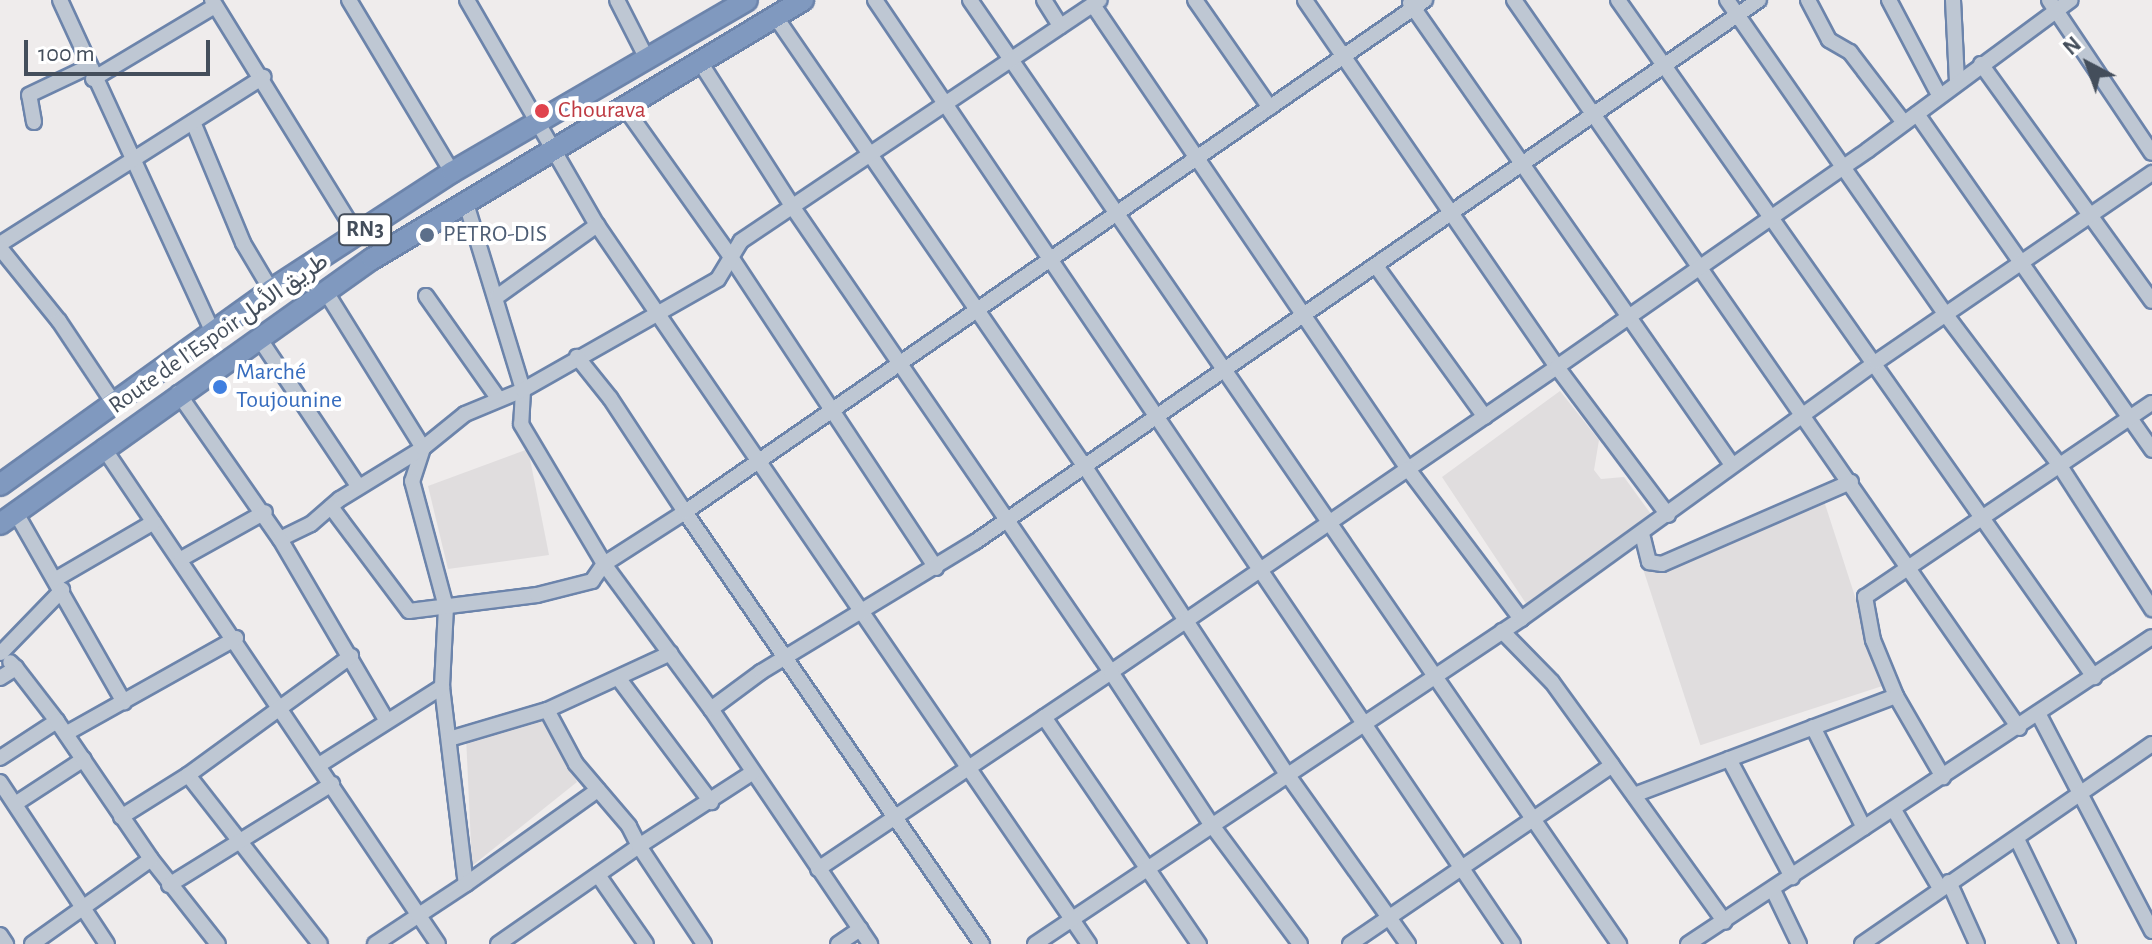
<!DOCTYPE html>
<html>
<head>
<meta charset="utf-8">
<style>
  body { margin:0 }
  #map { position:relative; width:2152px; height:944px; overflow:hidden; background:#efecec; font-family:"Alegreya Sans",Vazirmatn,sans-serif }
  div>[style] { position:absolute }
  .education>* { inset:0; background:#e0ddde; transform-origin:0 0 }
  .roads { filter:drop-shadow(2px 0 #6c84ab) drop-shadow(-2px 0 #6c84ab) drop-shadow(0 2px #6c84ab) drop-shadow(0 -2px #6c84ab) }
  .minor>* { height:14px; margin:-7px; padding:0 7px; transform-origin:7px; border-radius:7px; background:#bec7d3 }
  .highway>* { height:20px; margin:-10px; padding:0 10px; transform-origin:10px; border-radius:10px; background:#8099bf }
  .dots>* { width:22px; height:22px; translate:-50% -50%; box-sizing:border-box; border:4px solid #fff; border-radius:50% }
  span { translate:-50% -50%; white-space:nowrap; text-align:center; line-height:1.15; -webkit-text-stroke:8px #fff; paint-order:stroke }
  .shield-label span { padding:2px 6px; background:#fff; border:2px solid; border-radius:6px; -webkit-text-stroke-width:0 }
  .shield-label { font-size:22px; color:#444e5b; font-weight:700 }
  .health-label { font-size:24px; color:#be3a42 }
  .left { translate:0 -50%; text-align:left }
  .service-label { font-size:24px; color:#4e5e75 }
  .street-label { font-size:24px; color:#444e5b }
  .shop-label { font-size:24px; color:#366cbe }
  .north { position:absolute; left:2048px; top:24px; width:80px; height:80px; -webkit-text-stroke:6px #fff; paint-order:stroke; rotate:319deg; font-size:22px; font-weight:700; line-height:32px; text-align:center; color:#444e5b }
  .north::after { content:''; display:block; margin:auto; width:28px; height:36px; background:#444e5b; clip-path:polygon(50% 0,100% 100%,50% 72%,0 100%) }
  .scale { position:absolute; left:24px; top:40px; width:186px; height:36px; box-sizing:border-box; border:4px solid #444e5b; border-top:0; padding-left:10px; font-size:24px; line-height:28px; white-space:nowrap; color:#444e5b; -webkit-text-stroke:6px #fff; paint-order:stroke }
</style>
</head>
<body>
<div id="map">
  <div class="education">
    <div style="clip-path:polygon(1560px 391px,1599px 440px,1594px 470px,1601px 479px,1624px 477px,1656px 521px,1531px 611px,1442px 477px)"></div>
    <div style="clip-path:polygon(528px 449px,549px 555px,448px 569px,428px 486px)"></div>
    <div style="left:1824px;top:501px;width:194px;height:193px;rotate:72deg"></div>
    <div style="clip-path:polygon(546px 714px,577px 782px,472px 866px,466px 736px)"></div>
  </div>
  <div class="roads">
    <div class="minor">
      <div style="left:60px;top:0;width:364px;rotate:65.3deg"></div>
      <div style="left:212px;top:0;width:276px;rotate:58.3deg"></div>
      <div style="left:349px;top:0;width:200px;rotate:59.1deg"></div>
      <div style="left:467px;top:0;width:260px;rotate:60deg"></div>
      <div style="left:597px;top:225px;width:871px;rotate:55.62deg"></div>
      <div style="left:617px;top:0;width:66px;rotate:63deg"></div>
      <div style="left:875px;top:0;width:1139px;rotate:55.95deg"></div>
      <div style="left:970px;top:0;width:1146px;rotate:55.49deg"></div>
      <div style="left:1044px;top:0;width:31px;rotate:58deg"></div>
      <div style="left:1195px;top:0;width:131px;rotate:55.2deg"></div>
      <div style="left:1514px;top:0;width:886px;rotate:55.25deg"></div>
      <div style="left:1618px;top:0;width:828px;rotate:54.89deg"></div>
      <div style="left:1727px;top:0;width:384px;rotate:55.2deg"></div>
      <div style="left:1946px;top:315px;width:186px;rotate:52.9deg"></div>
      <div style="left:2058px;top:463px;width:174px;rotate:57.2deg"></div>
      <div style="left:1808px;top:0;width:45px;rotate:62.3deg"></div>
      <div style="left:1829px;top:40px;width:24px;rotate:30deg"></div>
      <div style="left:1850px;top:52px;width:89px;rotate:52.7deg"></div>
      <div style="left:1889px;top:0;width:107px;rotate:62.2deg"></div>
      <div style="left:1953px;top:0;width:81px;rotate:87.2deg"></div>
      <div style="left:2049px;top:0;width:184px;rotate:56.1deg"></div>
      <div style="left:1410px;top:3px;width:563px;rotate:55.12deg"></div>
      <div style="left:1093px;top:5px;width:561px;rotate:55.83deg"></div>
      <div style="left:1408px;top:469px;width:181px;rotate:-34.4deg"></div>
      <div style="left:1557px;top:367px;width:445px;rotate:-124.5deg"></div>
      <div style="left:775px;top:16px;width:547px;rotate:55.5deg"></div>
      <div style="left:1085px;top:467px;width:367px;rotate:56.7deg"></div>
      <div style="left:1287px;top:774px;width:209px;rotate:54.6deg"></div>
      <div style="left:700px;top:62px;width:174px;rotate:57.4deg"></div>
      <div style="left:794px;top:209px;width:561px;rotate:55.6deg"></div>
      <div style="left:1111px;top:672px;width:360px;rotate:-34.4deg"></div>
      <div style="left:1408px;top:469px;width:188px;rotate:53deg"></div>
      <div style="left:1981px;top:64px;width:292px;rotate:54.2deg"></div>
      <div style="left:93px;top:79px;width:142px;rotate:-30.9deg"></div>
      <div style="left:623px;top:105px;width:183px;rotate:54.6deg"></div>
      <div style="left:729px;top:254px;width:376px;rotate:56.6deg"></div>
      <div style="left:1917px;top:114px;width:410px;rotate:55deg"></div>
      <div style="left:34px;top:122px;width:27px;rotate:-100deg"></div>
      <div style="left:29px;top:95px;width:65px;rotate:-25.4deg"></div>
      <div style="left:193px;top:122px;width:131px;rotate:67.5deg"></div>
      <div style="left:243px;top:243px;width:55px;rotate:59.2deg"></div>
      <div style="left:465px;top:200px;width:199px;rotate:73deg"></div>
      <div style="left:523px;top:390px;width:34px;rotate:93deg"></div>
      <div style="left:521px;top:424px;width:163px;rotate:59.3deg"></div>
      <div style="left:604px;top:564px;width:180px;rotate:53.6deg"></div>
      <div style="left:711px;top:709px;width:284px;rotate:55.9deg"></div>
      <div style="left:0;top:244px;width:312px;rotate:-32.4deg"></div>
      <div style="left:0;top:248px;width:94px;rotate:51.1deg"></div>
      <div style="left:59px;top:321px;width:101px;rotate:56.3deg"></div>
      <div style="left:1376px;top:266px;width:186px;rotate:54.2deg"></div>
      <div style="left:326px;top:292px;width:184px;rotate:58.1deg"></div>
      <div style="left:423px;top:448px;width:35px;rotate:108deg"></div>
      <div style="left:412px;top:481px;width:131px;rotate:74.9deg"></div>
      <div style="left:446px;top:607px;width:80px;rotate:92.9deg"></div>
      <div style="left:442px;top:687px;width:198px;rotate:83.1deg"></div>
      <div style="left:466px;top:884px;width:109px;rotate:146.6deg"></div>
      <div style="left:426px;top:296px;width:125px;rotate:54.8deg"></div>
      <div style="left:498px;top:296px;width:122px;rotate:-35.6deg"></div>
      <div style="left:259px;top:338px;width:178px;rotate:56.2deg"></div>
      <div style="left:178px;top:393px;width:178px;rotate:55.1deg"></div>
      <div style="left:280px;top:539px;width:34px;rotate:-26deg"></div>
      <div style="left:311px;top:524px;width:38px;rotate:-41deg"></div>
      <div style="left:340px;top:499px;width:97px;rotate:-31.6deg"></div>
      <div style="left:423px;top:448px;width:54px;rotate:-39deg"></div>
      <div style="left:465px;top:414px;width:63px;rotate:-22.5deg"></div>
      <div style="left:523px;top:390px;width:224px;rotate:-29.6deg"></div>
      <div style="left:718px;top:279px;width:44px;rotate:-58.8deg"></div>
      <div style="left:741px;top:241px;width:432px;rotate:-33.9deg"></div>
      <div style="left:103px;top:447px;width:599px;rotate:56.02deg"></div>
      <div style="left:331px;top:507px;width:130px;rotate:53.1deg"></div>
      <div style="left:409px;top:611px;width:129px;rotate:-7.1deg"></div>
      <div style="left:537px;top:595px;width:57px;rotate:-14.3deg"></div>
      <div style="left:592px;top:581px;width:21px;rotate:-55deg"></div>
      <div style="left:604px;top:564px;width:96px;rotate:-32.7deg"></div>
      <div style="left:685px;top:512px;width:136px;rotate:-123.3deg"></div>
      <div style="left:610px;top:398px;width:53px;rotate:-128.8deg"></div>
      <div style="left:16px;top:513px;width:218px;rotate:60.3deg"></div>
      <div style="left:1668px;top:515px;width:185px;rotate:-126.9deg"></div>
      <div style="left:1557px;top:367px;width:379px;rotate:-34.9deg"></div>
      <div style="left:1868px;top:150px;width:252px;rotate:-36.5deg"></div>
      <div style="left:1642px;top:534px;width:29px;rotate:76deg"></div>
      <div style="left:1649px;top:562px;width:13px;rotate:9deg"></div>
      <div style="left:1662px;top:564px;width:206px;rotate:-23.5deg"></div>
      <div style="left:280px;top:539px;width:210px;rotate:59.6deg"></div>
      <div style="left:181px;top:559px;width:96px;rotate:-29.2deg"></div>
      <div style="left:56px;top:579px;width:113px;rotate:-30.2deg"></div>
      <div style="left:1502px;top:631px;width:71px;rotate:45.6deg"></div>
      <div style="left:1552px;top:682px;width:102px;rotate:54.1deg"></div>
      <div style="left:1px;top:653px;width:88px;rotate:-45.9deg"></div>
      <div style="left:0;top:678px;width:19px;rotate:-32deg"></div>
      <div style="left:16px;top:668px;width:8px;rotate:-135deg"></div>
      <div style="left:619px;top:679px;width:154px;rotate:53.2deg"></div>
      <div style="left:1896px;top:696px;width:61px;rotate:-112.3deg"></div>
      <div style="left:1873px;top:640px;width:44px;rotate:-100.5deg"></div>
      <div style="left:1865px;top:597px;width:346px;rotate:-34.1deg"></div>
      <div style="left:711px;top:709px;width:62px;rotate:-36.5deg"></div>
      <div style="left:761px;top:672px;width:250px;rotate:-31.3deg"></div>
      <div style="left:975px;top:542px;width:953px;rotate:-34.66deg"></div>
      <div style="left:2038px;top:713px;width:246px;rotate:62.4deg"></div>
      <div style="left:1044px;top:717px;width:275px;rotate:55.7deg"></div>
      <div style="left:1813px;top:727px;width:113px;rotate:63.2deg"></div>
      <div style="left:67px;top:733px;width:194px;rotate:-29.3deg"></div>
      <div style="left:449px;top:739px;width:102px;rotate:-16.5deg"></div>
      <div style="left:547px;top:710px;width:136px;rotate:-24.7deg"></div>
      <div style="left:0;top:758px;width:68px;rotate:-33deg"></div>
      <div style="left:57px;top:721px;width:67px;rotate:-127.7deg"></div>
      <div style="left:1729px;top:759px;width:134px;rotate:61.9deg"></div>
      <div style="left:319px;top:765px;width:146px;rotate:-32.4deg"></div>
      <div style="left:188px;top:775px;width:214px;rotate:52deg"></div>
      <div style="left:0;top:782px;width:194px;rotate:56.6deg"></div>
      <div style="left:1634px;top:795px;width:280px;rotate:-20.7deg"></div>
      <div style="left:1896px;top:696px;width:94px;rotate:59.9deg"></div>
      <div style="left:15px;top:804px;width:82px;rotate:-33.1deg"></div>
      <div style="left:1894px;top:810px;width:91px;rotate:59.5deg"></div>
      <div style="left:121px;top:817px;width:79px;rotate:-32.1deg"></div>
      <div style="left:188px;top:775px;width:202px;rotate:-36.1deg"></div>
      <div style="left:2017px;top:839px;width:117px;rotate:64.1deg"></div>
      <div style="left:151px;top:859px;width:108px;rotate:51.8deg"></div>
      <div style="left:818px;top:869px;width:353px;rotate:-33.9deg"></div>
      <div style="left:1111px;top:672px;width:182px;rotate:56.7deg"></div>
      <div style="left:1211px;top:824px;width:149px;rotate:53.4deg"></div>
      <div style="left:598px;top:875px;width:84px;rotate:55.2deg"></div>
      <div style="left:1949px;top:882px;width:68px;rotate:65.7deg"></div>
      <div style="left:466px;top:884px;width:162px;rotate:-35.5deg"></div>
      <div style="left:169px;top:885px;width:192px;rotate:-31.8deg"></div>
      <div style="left:1773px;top:890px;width:60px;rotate:64.3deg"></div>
      <div style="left:0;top:935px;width:11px;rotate:56deg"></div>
      <div style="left:32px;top:944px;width:146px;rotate:-35.5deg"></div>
      <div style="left:151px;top:859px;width:167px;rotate:-124.3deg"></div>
      <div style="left:498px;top:944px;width:172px;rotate:-34.8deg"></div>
      <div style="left:639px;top:846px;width:22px;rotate:-117deg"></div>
      <div style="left:629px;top:826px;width:82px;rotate:-130.5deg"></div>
      <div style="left:576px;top:764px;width:61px;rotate:-118.2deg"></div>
      <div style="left:704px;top:944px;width:118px;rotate:-123.6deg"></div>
      <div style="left:639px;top:846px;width:135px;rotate:-32.9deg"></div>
      <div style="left:838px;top:944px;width:27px;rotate:-34deg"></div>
      <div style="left:982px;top:944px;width:524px;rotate:-124.51deg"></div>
      <div style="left:685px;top:512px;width:900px;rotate:-34.68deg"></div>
      <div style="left:1035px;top:944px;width:585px;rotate:-33.77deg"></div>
      <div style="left:1521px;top:619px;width:438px;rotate:-35.9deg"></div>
      <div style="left:1876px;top:362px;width:335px;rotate:-34.4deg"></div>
      <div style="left:1350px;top:944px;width:317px;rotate:-34.3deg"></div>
      <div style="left:1612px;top:765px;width:193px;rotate:54.3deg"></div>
      <div style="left:1688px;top:944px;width:556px;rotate:-33.49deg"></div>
      <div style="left:1862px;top:944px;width:352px;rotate:-34.6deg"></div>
    </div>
    <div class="highway">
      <div style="left:0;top:485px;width:334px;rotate:-35.7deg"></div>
      <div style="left:271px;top:290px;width:216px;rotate:-33.1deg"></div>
      <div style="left:452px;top:172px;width:341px;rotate:-30.2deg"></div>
      <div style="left:0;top:524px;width:457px;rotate:-35.5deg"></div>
      <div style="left:372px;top:259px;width:503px;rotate:-31deg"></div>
    </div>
  </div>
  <div class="dots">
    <div style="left:542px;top:111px;background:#e0444e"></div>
    <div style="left:427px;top:235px;background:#5c6f8a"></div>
    <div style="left:220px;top:387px;background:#3f7fe0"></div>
  </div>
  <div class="shield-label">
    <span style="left:365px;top:230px">RN3</span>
  </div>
  <div class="health-label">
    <span class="left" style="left:558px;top:111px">Chourava</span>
  </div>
  <div class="service-label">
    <span class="left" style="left:443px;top:235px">PETRO-DIS</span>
  </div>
  <div class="street-label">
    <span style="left:219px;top:334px;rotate:-35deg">Route de l’Espoir طريق الأمل</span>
  </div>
  <div class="shop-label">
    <span class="left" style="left:236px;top:387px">Marché<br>Toujounine</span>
  </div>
  <div class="north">N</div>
  <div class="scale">100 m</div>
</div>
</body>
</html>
